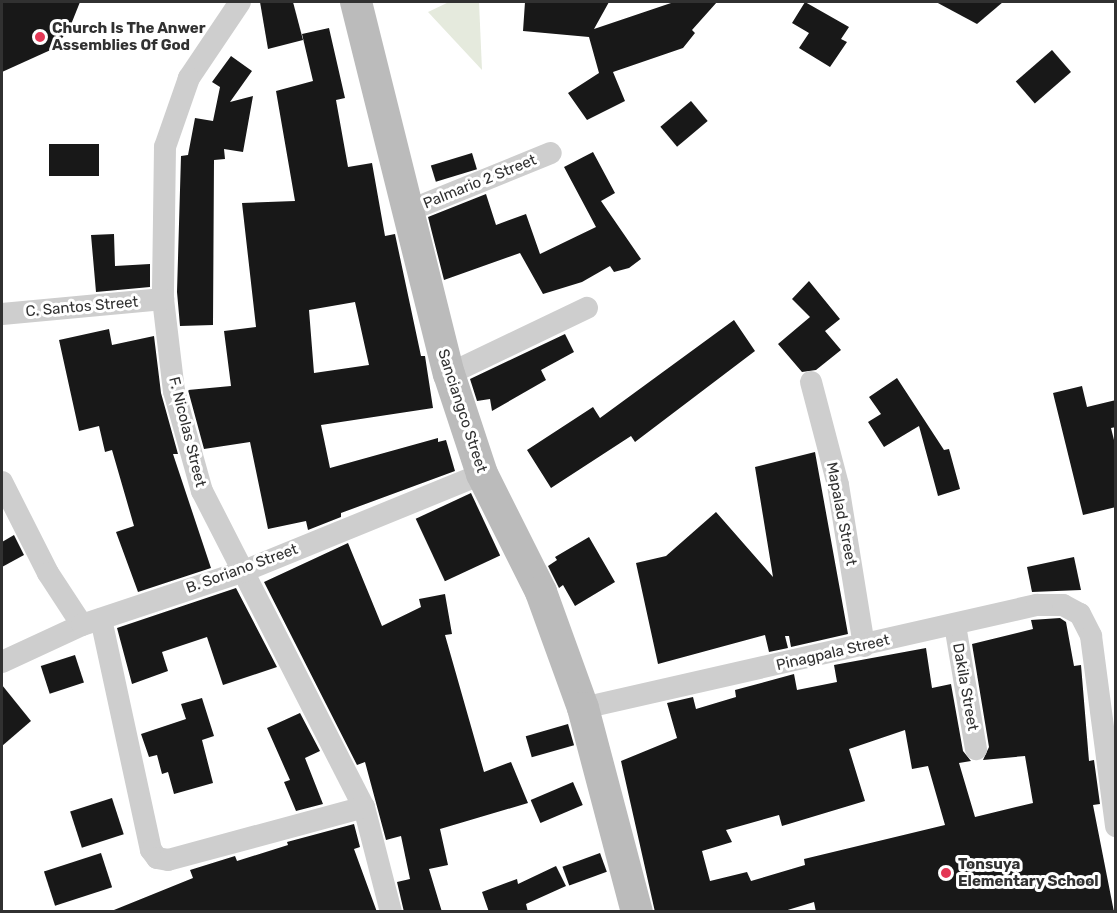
<!DOCTYPE html>
<html>
<head>
<meta charset="utf-8">
<style>
  body { margin:0 }
  #map { position:relative; width:1117px; height:913px; overflow:hidden; background:#fff; font-family:Rubik,sans-serif }
  div>[style] { position:absolute }
  .green>* { inset:0; background:#e5eadd }
  .building>* { inset:0; background:#181818; transform-origin:0 0 }
  .street>* { height:22px; margin:-11px; padding:0 11px; transform-origin:11px; border-radius:11px; background:#cecece }
  .secondary>* { height:32px; margin:-16px; padding:0 16px; transform-origin:16px; border-radius:16px; background:#bbb }
  .dots>* { width:16px; height:16px; translate:-50% -50%; box-sizing:border-box; border:3px solid #fff; border-radius:50% }
  span { translate:-50% -50%; white-space:nowrap; text-align:center; line-height:1.15; -webkit-text-stroke:6px #fff; paint-order:stroke }
  .poi-label { font-size:15px; color:#313131; font-weight:700 }
  .left { translate:0 -50%; text-align:left }
  .street-label { font-size:15px; color:#313131 }
  .frame { position:absolute; inset:0; border:3px solid #313131; pointer-events:none }
</style>
</head>
<body>
<div id="map">
  <div class="green">
    <div style="clip-path:polygon(449px 2px,479px 2px,482px 70px,428px 12px)"></div>
  </div>
  <div class="building">
    <div style="clip-path:polygon(2px 2px,80px 2px,70px 27px,55px 48px,2px 72px)"></div>
    <div style="clip-path:polygon(260px 2px,293px 2px,303px 40px,268px 49px)"></div>
    <div style="clip-path:polygon(525px 2px,609px 2px,594px 29px,674px 2px,717px 2px,692px 30px,695px 33px,683px 48px,613px 72px,625px 101px,587px 120px,568px 93px,599px 73px,589px 37px,523px 31px)"></div>
    <div style="clip-path:polygon(805px 2px,849px 27px,841px 39px,847px 42px,830px 67px,799px 48px,809px 33px,792px 23px)"></div>
    <div style="clip-path:polygon(936px 2px,1003px 2px,977px 24px)"></div>
    <div style="clip-path:polygon(evenodd,329px 28px,345px 98px,336px 100px,348px 167px,372px 163px,385px 236px,395px 234px,421px 356px,425px 356px,433px 408px,321px 425px,330px 468px,438px 438px,438px 442px,446px 440px,455px 471px,341px 513px,341px 517px,308px 530px,306px 521px,268px 529px,250px 442px,204px 449px,188px 390px,231px 386px,224px 331px,256px 327px,242px 203px,295px 201px,276px 91px,313px 81px,302px 34px,329px 28px,355px 302px,369px 365px,314px 373px,309px 310px,355px 302px)"></div>
    <div style="left:1052px;top:50px;width:29px;height:48px;rotate:49deg"></div>
    <div style="clip-path:polygon(231px 56px,252px 71px,230px 102px,253px 96px,243px 152px,224px 149px,225px 159px,214px 160px,213px 325px,180px 326px,177px 292px,181px 156px,188px 155px,195px 118px,213px 121px,220px 87px,212px 82px)"></div>
    <div style="left:691px;top:101px;width:26px;height:40px;rotate:50deg"></div>
    <div style="left:49px;top:144px;width:50px;height:32px"></div>
    <div style="clip-path:polygon(593px 152px,615px 193px,601px 201px,641px 259px,629px 268px,614px 272px,610px 266px,582px 282px,543px 294px,520px 253px,444px 280px,428px 217px,486px 194px,496px 225px,526px 214px,540px 254px,596px 227px,564px 167px)"></div>
    <div style="left:472px;top:153px;width:17px;height:43px;rotate:73deg"></div>
    <div style="clip-path:polygon(114px 234px,115px 266px,150px 264px,150px 287px,96px 292px,91px 235px)"></div>
    <div style="clip-path:polygon(809px 281px,840px 319px,825px 331px,841px 350px,816px 370px,802px 372px,778px 344px,810px 317px,792px 299px)"></div>
    <div style="clip-path:polygon(734px 320px,755px 351px,635px 442px,631px 436px,551px 488px,527px 450px,593px 407px,600px 418px)"></div>
    <div style="clip-path:polygon(109px 329px,112px 345px,154px 336px,161px 393px,178px 454px,173px 454px,211px 568px,138px 592px,116px 532px,134px 526px,112px 450px,105px 452px,99px 426px,79px 431px,59px 340px)"></div>
    <div style="clip-path:polygon(565px 334px,574px 352px,541px 370px,546px 380px,492px 411px,490px 399px,477px 401px,470px 379px)"></div>
    <div style="clip-path:polygon(897px 378px,944px 450px,949px 449px,960px 489px,938px 496px,919px 426px,884px 447px,868px 422px,881px 414px,869px 397px)"></div>
    <div style="clip-path:polygon(1082px 386px,1087px 407px,1116px 400px,1116px 427px,1111px 428px,1116px 448px,1116px 507px,1083px 515px,1053px 393px)"></div>
    <div style="clip-path:polygon(815px 452px,848px 634px,791px 647px,789px 636px,785px 636px,788px 648px,769px 652px,765px 635px,658px 664px,636px 563px,666px 556px,716px 512px,773px 577px,755px 467px)"></div>
    <div style="left:471px;top:493px;width:69px;height:61px;rotate:65deg"></div>
    <div style="clip-path:polygon(14px 535px,24px 555px,2px 567px,2px 542px)"></div>
    <div style="clip-path:polygon(589px 537px,615px 582px,575px 606px,563px 585px,559px 588px,548px 566px,557px 560px,555px 557px)"></div>
    <div style="clip-path:polygon(348px 543px,382px 626px,421px 607px,419px 599px,445px 594px,452px 634px,445px 635px,484px 772px,511px 762px,528px 803px,440px 829px,448px 865px,429px 869px,442px 912px,404px 912px,397px 882px,410px 879px,401px 836px,386px 840px,365px 762px,357px 765px,264px 582px)"></div>
    <div style="clip-path:polygon(1074px 557px,1081px 590px,1032px 592px,1027px 567px)"></div>
    <div style="clip-path:polygon(236px 588px,277px 667px,223px 685px,207px 637px,162px 652px,168px 671px,132px 684px,117px 628px)"></div>
    <div style="clip-path:polygon(evenodd,1060px 618px,1066px 622px,1074px 666px,1081px 665px,1089px 761px,1094px 760px,1100px 804px,1093px 805px,1114px 912px,816px 912px,814px 902px,781px 912px,655px 912px,621px 761px,677px 738px,667px 703px,693px 697px,696px 709px,736px 697px,735px 690px,794px 674px,797px 690px,837px 682px,834px 665px,926px 648px,932px 688px,951px 684px,963px 751px,971px 761px,959px 763px,975px 817px,1033px 803px,1025px 756px,983px 760px,989px 747px,972px 644px,1033px 629px,1031px 620px,1060px 618px,905px 730px,912px 769px,928px 766px,945px 825px,804px 859px,805px 865px,751px 881px,747px 872px,710px 881px,702px 851px,732px 842px,726px 830px,779px 815px,782px 826px,865px 801px,849px 749px,905px 730px)"></div>
    <div style="left:75px;top:655px;width:29px;height:36px;rotate:72deg"></div>
    <div style="clip-path:polygon(2px 685px,31px 721px,2px 746px)"></div>
    <div style="clip-path:polygon(202px 698px,214px 736px,202px 740px,213px 783px,174px 794px,168px 772px,162px 774px,157px 755px,149px 757px,141px 734px,186px 719px,181px 704px)"></div>
    <div style="clip-path:polygon(300px 713px,320px 751px,305px 758px,323px 804px,296px 811px,284px 782px,290px 780px,267px 728px)"></div>
    <div style="left:568px;top:724px;width:22px;height:44px;rotate:74deg"></div>
    <div style="left:573px;top:782px;width:25px;height:46px;rotate:67deg"></div>
    <div style="left:112px;top:798px;width:38px;height:44px;rotate:72deg"></div>
    <div style="clip-path:polygon(354px 824px,360px 847px,354px 849px,377px 912px,109px 912px,193px 878px,190px 870px,235px 856px,237px 861px,288px 845px,287px 842px)"></div>
    <div style="left:101px;top:853px;width:36px;height:60px;rotate:72deg"></div>
    <div style="left:600px;top:853px;width:20px;height:40px;rotate:70deg"></div>
    <div style="clip-path:polygon(556px 866px,566px 886px,526px 904px,528px 912px,489px 912px,482px 892px,517px 879px,518px 884px)"></div>
  </div>
  <div class="street">
    <div style="left:240px;top:2px;width:92px;rotate:123.9deg"></div>
    <div style="left:189px;top:78px;width:73px;rotate:109.2deg"></div>
    <div style="left:165px;top:147px;width:152px;rotate:90.8deg"></div>
    <div style="left:163px;top:299px;width:93px;rotate:83.2deg"></div>
    <div style="left:174px;top:391px;width:104px;rotate:74.4deg"></div>
    <div style="left:202px;top:491px;width:355px;rotate:62.9deg"></div>
    <div style="left:364px;top:807px;width:108px;rotate:75.6deg"></div>
    <div style="left:408px;top:211px;width:154px;rotate:-22.1deg"></div>
    <div style="left:2px;top:314px;width:162px;rotate:-5.3deg"></div>
    <div style="left:449px;top:374px;width:153px;rotate:-25.6deg"></div>
    <div style="left:811px;top:382px;width:106px;rotate:75.3deg"></div>
    <div style="left:838px;top:485px;width:163px;rotate:80.8deg"></div>
    <div style="left:2px;top:482px;width:102px;rotate:63.2deg"></div>
    <div style="left:48px;top:573px;width:62px;rotate:56.8deg"></div>
    <div style="left:101px;top:619px;width:236px;rotate:77.8deg"></div>
    <div style="left:151px;top:850px;width:10px;rotate:53deg"></div>
    <div style="left:157px;top:858px;width:11px;rotate:10deg"></div>
    <div style="left:168px;top:860px;width:203px;rotate:-15.1deg"></div>
    <div style="left:955px;top:625px;width:126px;rotate:80.4deg"></div>
    <div style="left:2px;top:662px;width:88px;rotate:-24.8deg"></div>
    <div style="left:82px;top:625px;width:171px;rotate:-18.4deg"></div>
    <div style="left:244px;top:571px;width:257px;rotate:-22.2deg"></div>
    <div style="left:583px;top:708px;width:466px;rotate:-12.8deg"></div>
    <div style="left:1037px;top:605px;width:26px"></div>
    <div style="left:1063px;top:605px;width:19px;rotate:28deg"></div>
    <div style="left:1080px;top:614px;width:25px;rotate:63deg"></div>
    <div style="left:1091px;top:636px;width:192px;rotate:82.5deg"></div>
  </div>
  <div class="secondary">
    <div style="left:356px;top:2px;width:383px;rotate:76deg"></div>
    <div style="left:449px;top:374px;width:105px;rotate:71.7deg"></div>
    <div style="left:482px;top:474px;width:132px;rotate:63.4deg"></div>
    <div style="left:541px;top:592px;width:123px;rotate:70.1deg"></div>
    <div style="left:583px;top:708px;width:211px;rotate:75.2deg"></div>
  </div>
  <div class="dots">
    <div style="left:40px;top:37px;background:#e43755"></div>
    <div style="left:946px;top:873px;background:#e43755"></div>
  </div>
  <div class="poi-label">
    <span class="left" style="left:52px;top:37px">Church Is The Anwer<br>Assemblies Of God</span>
    <span class="left" style="left:958px;top:873px">Tonsuya<br>Elementary School</span>
  </div>
  <div class="street-label">
    <span style="left:480px;top:182px;rotate:-22deg">Palmario 2 Street</span>
    <span style="left:82px;top:307px;rotate:-5deg">C. Santos Street</span>
    <span style="left:462px;top:411px;rotate:72deg">Sanciangco Street</span>
    <span style="left:187px;top:432px;rotate:76deg">F. Nicolas Street</span>
    <span style="left:841px;top:514px;rotate:79deg">Mapalad Street</span>
    <span style="left:242px;top:569px;rotate:-20deg">B. Soriano Street</span>
    <span style="left:833px;top:653px;rotate:-13deg">Pinagpala Street</span>
    <span style="left:965px;top:687px;rotate:80deg">Dakila Street</span>
  </div>
  <div class="frame"></div>
</div>
</body>
</html>
